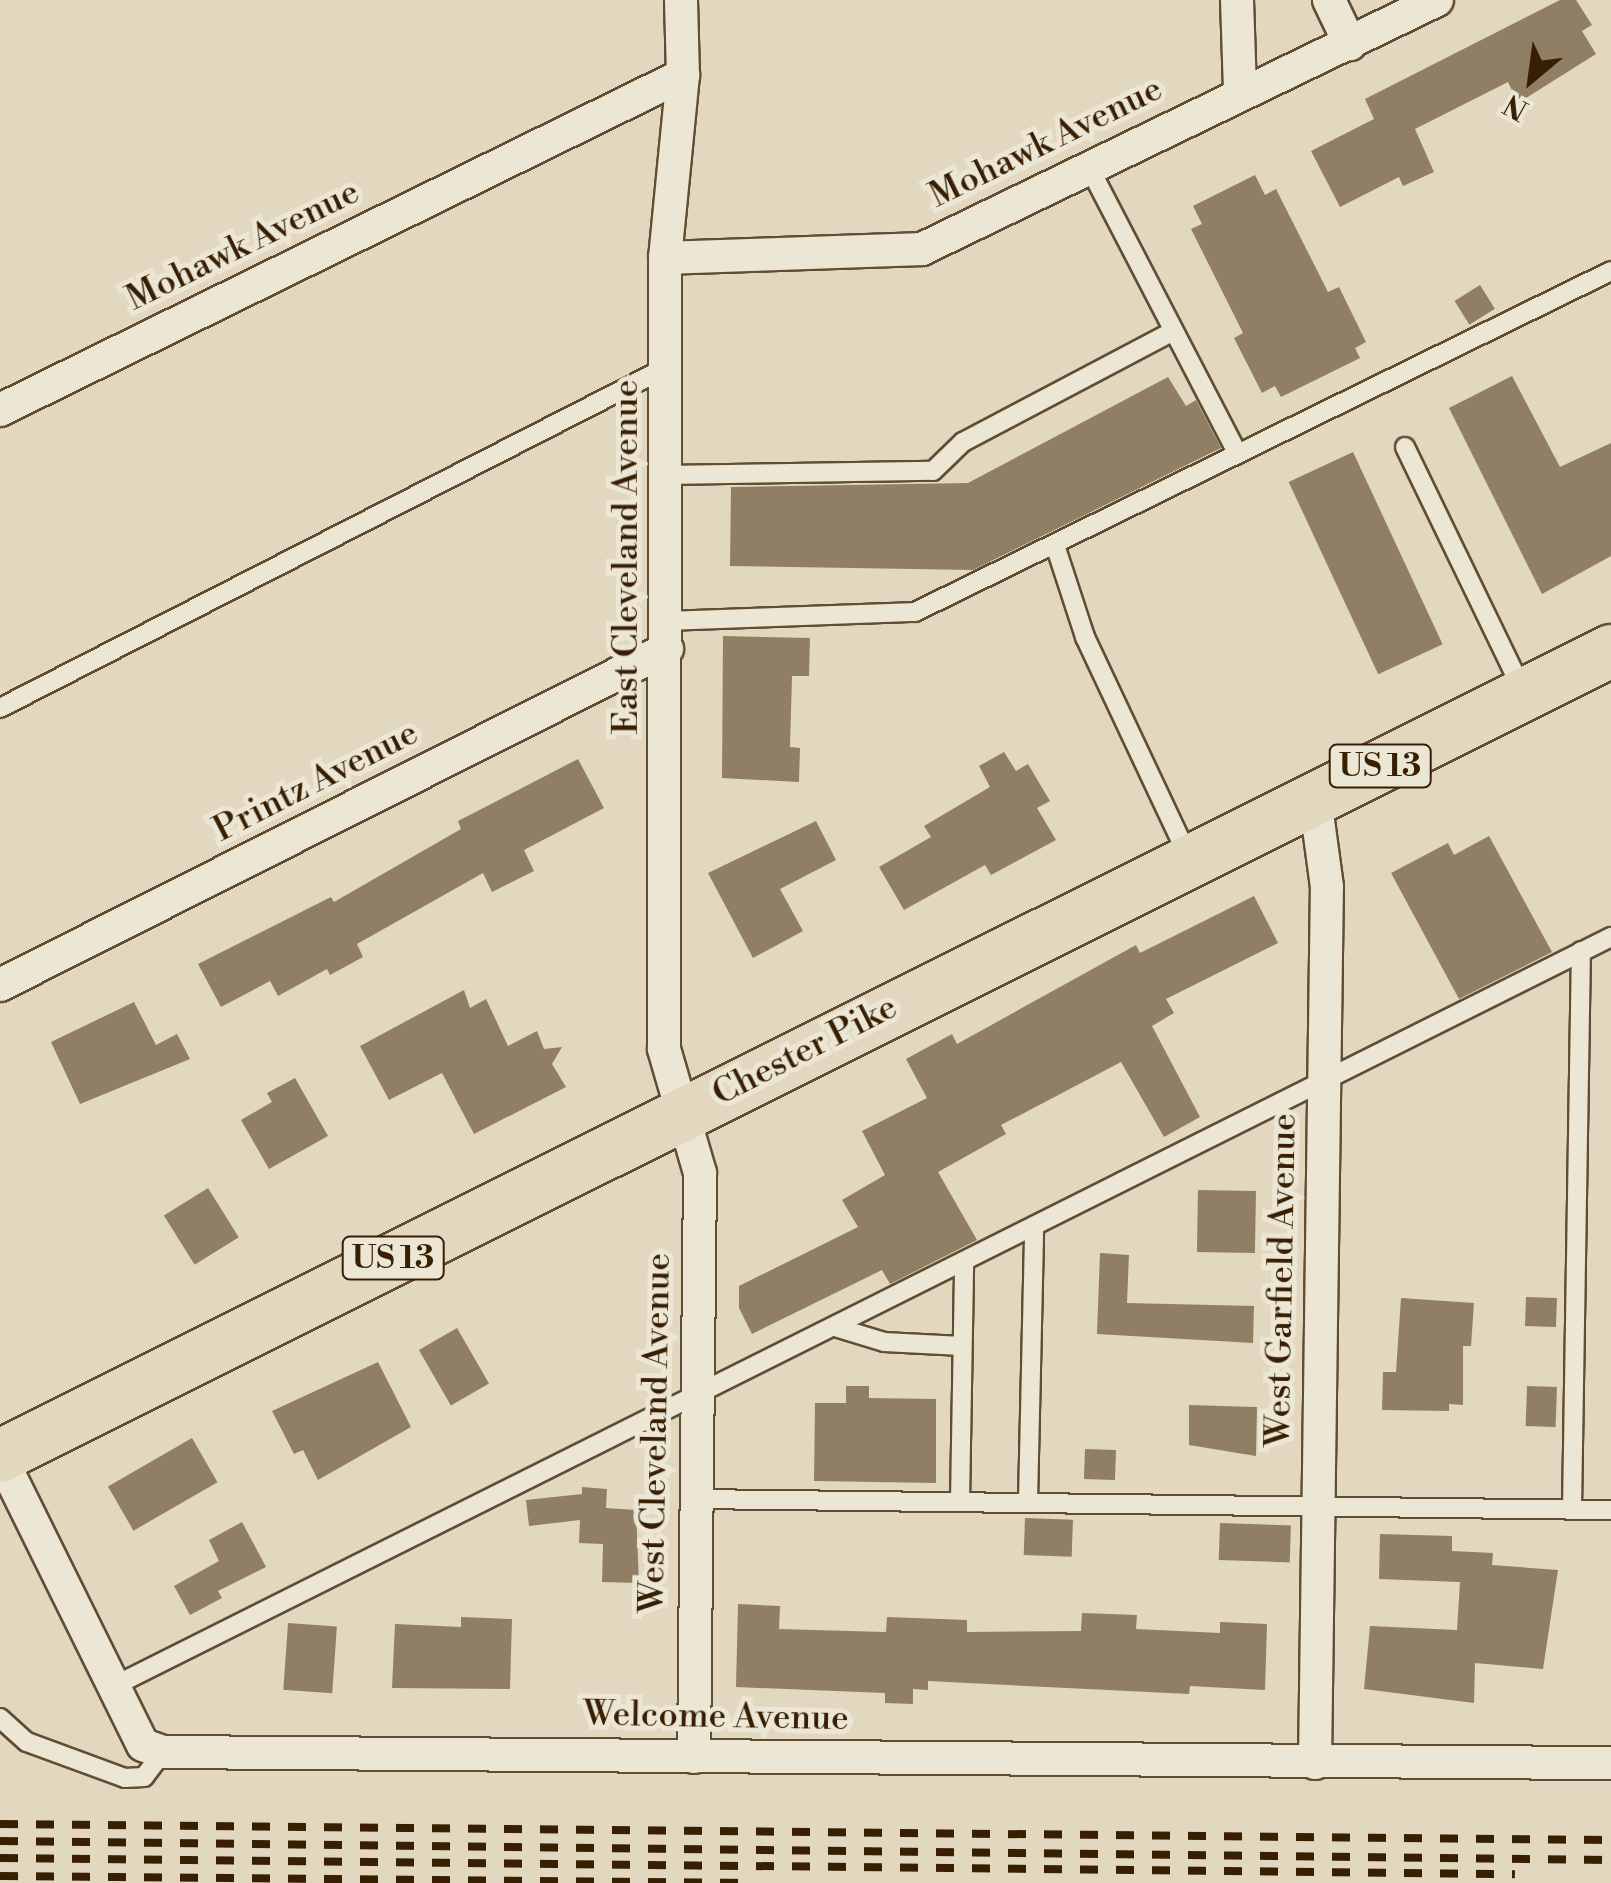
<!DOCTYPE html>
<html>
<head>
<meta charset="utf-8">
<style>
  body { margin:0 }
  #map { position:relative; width:1611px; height:1883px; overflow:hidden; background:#e1d8bf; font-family:"Libre Bodoni",serif }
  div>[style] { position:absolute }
  .building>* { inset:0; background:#907f64; transform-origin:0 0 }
  .roads { filter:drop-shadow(2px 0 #624d31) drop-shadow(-2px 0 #624d31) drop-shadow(0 2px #624d31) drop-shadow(0 -2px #624d31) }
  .lane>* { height:18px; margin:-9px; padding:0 9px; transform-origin:9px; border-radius:9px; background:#ece6d5 }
  .street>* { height:32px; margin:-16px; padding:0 16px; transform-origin:16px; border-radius:16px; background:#ece6d5 }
  .primary>* { height:52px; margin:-26px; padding:0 26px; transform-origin:26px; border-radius:26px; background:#e1d8bf }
  .rail>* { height:8px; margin-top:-4px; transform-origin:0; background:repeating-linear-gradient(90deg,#381f02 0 18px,transparent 0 36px) }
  span { translate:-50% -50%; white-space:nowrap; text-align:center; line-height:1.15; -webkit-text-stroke:10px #ece6d5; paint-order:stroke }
  .shield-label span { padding:2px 8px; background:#ece6d5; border:2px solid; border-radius:8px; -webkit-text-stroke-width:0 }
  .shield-label { font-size:32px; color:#381f02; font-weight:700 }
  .street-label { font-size:35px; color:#381f02 }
  .north { position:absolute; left:1481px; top:30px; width:100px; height:100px; -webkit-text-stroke:8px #ece6d5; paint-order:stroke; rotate:209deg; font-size:28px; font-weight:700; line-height:40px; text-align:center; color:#381f02 }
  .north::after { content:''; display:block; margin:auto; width:35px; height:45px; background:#381f02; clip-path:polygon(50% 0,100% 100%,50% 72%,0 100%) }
</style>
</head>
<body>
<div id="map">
  <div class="building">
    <div style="clip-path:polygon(1560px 0,1576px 0,1592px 25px,1582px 31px,1596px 54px,1518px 103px,1508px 82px,1415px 129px,1434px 172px,1403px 186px,1399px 177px,1340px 207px,1311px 151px,1374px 119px,1365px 99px)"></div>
    <div style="clip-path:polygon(1255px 175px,1265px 195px,1276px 189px,1328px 292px,1339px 287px,1366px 342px,1355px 348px,1360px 358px,1281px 397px,1275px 386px,1262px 393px,1234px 338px,1243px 333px,1191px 229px,1202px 224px,1193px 206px)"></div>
    <div style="left:1480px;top:285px;width:28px;height:30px;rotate:58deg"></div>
    <div style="clip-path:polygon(1512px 376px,1560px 467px,1611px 443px,1611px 556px,1542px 594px,1449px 408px)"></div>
    <div style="clip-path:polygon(1168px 377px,1186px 406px,1196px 400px,1221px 448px,973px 570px,730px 566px,731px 487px,968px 483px)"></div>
    <div style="left:1353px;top:452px;width:212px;height:71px;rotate:65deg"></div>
    <div style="clip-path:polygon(723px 636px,810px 638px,809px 676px,792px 676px,790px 747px,800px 748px,799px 782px,722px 778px)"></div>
    <div style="clip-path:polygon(1004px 752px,1016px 771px,1028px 764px,1050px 801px,1037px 808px,1056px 840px,991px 875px,985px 865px,904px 910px,879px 867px,931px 837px,924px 826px,990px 787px,979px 766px)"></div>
    <div style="clip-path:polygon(578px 759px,604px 808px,524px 850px,534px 871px,492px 892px,483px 873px,357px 944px,363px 957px,330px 975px,327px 969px,278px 996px,270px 981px,221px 1007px,198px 964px,331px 897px,334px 902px,461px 829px,458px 821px)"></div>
    <div style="clip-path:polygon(816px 821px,836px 860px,780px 889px,803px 931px,753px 958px,708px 873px)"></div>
    <div style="clip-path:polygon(1489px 836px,1552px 952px,1459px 999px,1391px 873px,1448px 843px,1454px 855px)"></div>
    <div style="clip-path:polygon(1254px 896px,1278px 943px,1166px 999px,1174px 1013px,1152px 1026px,1200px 1117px,1164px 1137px,1121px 1062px,1001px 1125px,1006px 1134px,938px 1172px,977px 1240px,890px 1284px,882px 1270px,752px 1334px,739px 1308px,739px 1286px,858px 1227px,842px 1200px,885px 1175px,862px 1131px,927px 1098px,906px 1059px,952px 1034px,957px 1044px,1136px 945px,1140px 953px)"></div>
    <div style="clip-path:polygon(464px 990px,470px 1008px,486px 999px,508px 1046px,537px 1031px,544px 1049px,562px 1047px,552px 1064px,566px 1087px,474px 1134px,442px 1073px,389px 1100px,360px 1046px)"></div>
    <div style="clip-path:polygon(134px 1002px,156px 1045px,177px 1034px,190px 1059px,80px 1104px,51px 1042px)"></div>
    <div style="clip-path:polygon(295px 1078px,328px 1136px,269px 1169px,241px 1120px,272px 1102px,267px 1093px)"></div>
    <div style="left:208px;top:1188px;width:58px;height:52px;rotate:58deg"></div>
    <div style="left:1198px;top:1190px;width:58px;height:62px;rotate:1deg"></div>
    <div style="clip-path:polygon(1100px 1253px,1129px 1255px,1127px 1303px,1254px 1306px,1253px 1343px,1097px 1334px)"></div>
    <div style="left:1526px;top:1297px;width:31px;height:29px;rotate:2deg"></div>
    <div style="clip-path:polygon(1401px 1298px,1474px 1303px,1471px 1346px,1463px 1346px,1463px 1405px,1449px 1404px,1449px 1411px,1382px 1410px,1383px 1372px,1396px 1372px)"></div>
    <div style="left:457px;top:1328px;width:64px;height:44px;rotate:60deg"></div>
    <div style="clip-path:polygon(378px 1362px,411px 1427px,318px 1480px,303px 1450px,294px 1454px,272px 1411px)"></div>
    <div style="clip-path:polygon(846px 1386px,869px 1386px,869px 1398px,936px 1399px,936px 1483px,814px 1481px,815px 1403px,846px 1403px)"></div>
    <div style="left:1527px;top:1386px;width:30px;height:40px;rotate:2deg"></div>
    <div style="clip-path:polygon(1189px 1405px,1257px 1407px,1256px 1456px,1189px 1445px)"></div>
    <div style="left:192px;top:1438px;width:51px;height:97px;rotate:60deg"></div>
    <div style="left:1085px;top:1449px;width:31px;height:30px;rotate:2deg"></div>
    <div style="clip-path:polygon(582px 1487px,607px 1489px,606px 1508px,636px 1510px,639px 1583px,602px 1582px,603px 1544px,579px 1543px,580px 1520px,529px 1526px,526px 1500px,582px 1494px)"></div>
    <div style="left:1025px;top:1518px;width:48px;height:37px;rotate:2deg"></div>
    <div style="clip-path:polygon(242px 1522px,266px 1567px,218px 1591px,222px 1598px,190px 1615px,174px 1586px,219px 1561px,209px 1540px)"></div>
    <div style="left:1220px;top:1523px;width:71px;height:37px;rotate:2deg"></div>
    <div style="clip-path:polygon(1380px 1534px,1452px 1536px,1452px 1551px,1493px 1553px,1492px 1565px,1558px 1570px,1543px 1669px,1475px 1663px,1474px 1703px,1364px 1689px,1370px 1626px,1457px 1630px,1460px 1582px,1379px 1579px)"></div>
    <div style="clip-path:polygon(738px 1604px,780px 1606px,779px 1629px,886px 1632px,887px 1617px,967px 1620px,967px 1632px,1081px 1631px,1082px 1613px,1137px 1615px,1136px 1629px,1220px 1633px,1220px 1622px,1267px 1624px,1265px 1690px,1190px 1686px,1189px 1694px,928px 1681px,928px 1690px,913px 1689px,913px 1704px,885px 1703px,885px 1693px,736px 1687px)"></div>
    <div style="clip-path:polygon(461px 1617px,512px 1619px,510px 1689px,392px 1688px,395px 1624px,461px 1627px)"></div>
    <div style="left:288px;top:1623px;width:49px;height:67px;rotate:4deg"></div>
  </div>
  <div class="roads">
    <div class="lane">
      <div style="left:1089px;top:167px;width:323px;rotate:62.6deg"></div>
      <div style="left:1405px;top:447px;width:269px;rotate:64.2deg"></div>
      <div style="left:665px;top:475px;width:268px;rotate:-0.9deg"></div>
      <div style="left:933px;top:471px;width:42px;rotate:-44deg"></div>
      <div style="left:963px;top:442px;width:236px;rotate:-27.8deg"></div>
      <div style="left:1055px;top:545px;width:97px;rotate:71.9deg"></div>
      <div style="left:1085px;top:637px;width:242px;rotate:64.8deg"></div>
      <div style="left:668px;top:621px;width:247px;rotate:-2.1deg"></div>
      <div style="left:915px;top:612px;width:775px;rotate:-26.1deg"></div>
      <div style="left:0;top:708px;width:749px;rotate:-27.08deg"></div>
      <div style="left:838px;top:1328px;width:48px;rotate:16.9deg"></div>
      <div style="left:884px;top:1342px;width:78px;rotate:2.9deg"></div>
      <div style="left:693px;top:1499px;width:918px;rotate:0.69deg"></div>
      <div style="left:960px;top:1501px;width:236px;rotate:-89deg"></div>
      <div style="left:1028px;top:1501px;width:271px;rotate:-88.7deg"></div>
      <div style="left:1572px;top:1509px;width:558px;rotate:-89.08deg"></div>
      <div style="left:116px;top:1685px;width:1672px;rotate:-26.58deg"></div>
      <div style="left:0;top:1718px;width:36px;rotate:42deg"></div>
      <div style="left:27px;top:1742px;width:104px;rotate:20.2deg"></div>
      <div style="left:125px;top:1778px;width:19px;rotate:-3deg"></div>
      <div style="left:144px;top:1777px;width:31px;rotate:-53deg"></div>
    </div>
    <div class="street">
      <div style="left:681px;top:0;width:75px;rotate:88.5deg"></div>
      <div style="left:683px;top:75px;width:184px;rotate:95.6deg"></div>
      <div style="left:665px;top:258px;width:791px;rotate:90.07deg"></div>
      <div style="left:664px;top:1049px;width:129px;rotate:73.8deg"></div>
      <div style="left:700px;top:1173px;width:584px;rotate:90.59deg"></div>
      <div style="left:1237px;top:0;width:92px;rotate:88.1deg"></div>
      <div style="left:1329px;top:0;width:49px;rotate:64.5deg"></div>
      <div style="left:665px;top:258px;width:257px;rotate:-2deg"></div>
      <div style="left:922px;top:249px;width:572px;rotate:-25.8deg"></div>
      <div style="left:0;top:410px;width:761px;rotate:-26.13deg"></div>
      <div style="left:0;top:985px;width:747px;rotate:-26.74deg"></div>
      <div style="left:0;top:1456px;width:322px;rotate:63.7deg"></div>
      <div style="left:143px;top:1745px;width:21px;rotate:19deg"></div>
      <div style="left:163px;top:1752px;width:1448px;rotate:0.44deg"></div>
      <div style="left:1315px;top:1763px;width:876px;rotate:-89.22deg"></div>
      <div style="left:1327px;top:887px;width:90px;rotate:-97.7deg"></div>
    </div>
    <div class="primary">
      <div style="left:0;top:1456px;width:1801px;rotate:-26.55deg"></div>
    </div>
  </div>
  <div class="rail">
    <div style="left:0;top:1824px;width:1611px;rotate:0.57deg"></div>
    <div style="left:0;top:1841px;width:1611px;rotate:0.68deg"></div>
    <div style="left:0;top:1858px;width:1515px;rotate:0.61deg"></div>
    <div style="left:0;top:1876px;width:756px;rotate:0.53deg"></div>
  </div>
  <div class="shield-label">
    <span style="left:1380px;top:766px">US 13</span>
    <span style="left:393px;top:1258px">US 13</span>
  </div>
  <div class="street-label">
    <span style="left:1046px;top:143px;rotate:-26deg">Mohawk Avenue</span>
    <span style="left:243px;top:246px;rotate:-26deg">Mohawk Avenue</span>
    <span style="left:627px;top:557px;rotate:-90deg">East Cleveland Avenue</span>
    <span style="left:316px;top:782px;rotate:-27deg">Printz Avenue</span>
    <span style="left:805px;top:1051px;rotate:-27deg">Chester Pike</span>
    <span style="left:1282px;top:1280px;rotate:-89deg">West Garfield Avenue</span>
    <span style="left:656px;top:1433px;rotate:-89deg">West Cleveland Avenue</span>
    <span style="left:716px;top:1717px;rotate:1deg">Welcome Avenue</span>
  </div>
  <div class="north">N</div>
</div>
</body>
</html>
